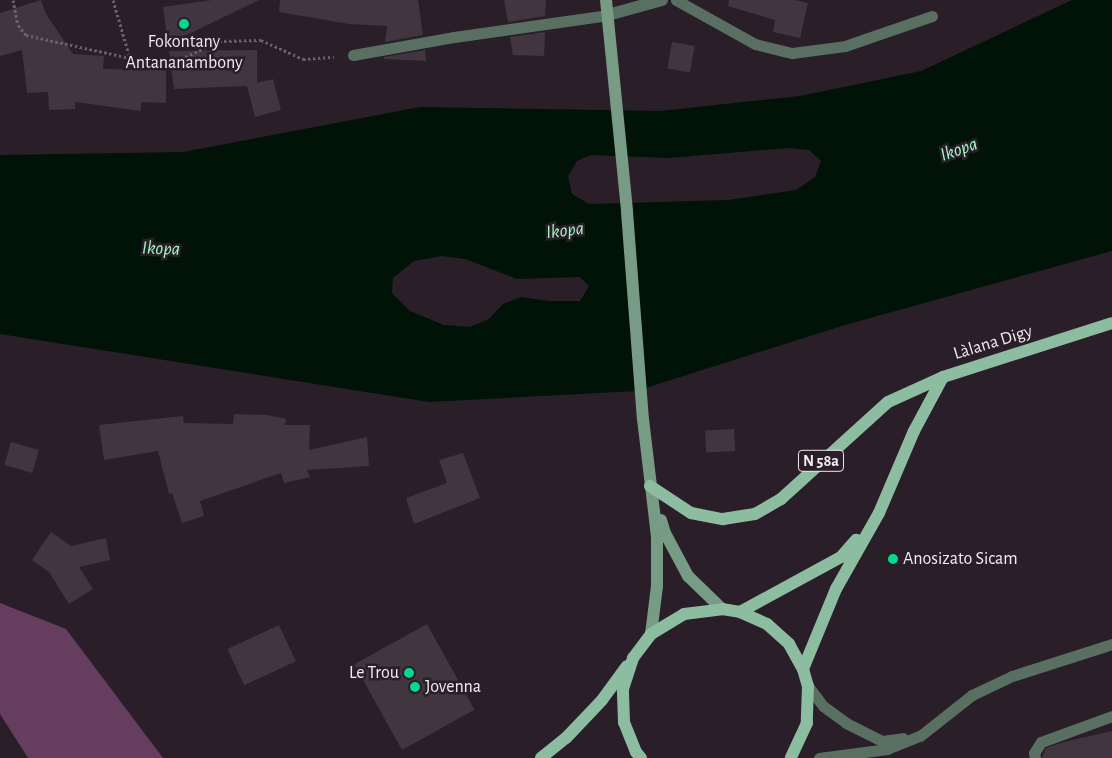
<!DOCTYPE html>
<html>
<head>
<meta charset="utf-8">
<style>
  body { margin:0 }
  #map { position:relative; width:1112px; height:758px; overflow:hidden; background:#2a1e28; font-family:"Alegreya Sans",sans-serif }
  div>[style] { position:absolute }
  .forest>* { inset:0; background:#653d5f }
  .water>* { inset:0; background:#001306 }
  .building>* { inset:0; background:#41353f; transform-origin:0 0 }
  .path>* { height:3px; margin-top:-1.5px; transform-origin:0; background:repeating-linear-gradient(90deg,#6b6069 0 2.5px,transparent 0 5px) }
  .service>* { height:11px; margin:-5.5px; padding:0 5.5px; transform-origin:5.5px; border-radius:5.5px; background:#596f62 }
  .minor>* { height:12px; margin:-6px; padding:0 6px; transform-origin:6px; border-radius:6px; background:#596f62 }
  .secondary>* { height:12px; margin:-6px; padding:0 6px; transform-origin:6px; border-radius:6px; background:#779b85 }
  .primary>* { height:12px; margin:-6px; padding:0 6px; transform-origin:6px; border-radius:6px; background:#8dbda1 }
  .dots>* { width:14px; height:14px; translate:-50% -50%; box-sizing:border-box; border:2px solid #2a1e28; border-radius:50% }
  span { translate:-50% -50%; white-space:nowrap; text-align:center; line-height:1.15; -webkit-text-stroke:5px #2a1e28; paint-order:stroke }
  .shield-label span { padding:1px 4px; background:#2a1e28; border:1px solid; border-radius:4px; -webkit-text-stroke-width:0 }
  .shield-label { font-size:16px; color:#f3ebf1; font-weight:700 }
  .poi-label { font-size:18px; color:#f3ebf1 }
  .left { translate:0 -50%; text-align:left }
  .right { translate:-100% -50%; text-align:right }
  .street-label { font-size:18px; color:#f3ebf1 }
  .water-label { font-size:19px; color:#a3f8c8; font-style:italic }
</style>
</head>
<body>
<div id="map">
  <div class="forest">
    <div style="clip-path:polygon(0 603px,66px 629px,163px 758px,28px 758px,0 714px)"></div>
  </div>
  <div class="water">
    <div style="clip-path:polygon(evenodd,1072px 0,1112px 0,1112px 251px,845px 325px,636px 391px,429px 402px,0 334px,0 155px,183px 152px,420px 107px,660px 111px,800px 96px,921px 71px,1072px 0,789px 148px,809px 150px,821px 161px,815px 177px,796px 190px,728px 200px,589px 204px,572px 194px,568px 176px,577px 161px,591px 155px,669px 158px,789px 148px,1072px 0,442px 256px,465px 259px,517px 279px,580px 277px,589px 286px,580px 301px,549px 301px,521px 297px,503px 304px,489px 319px,470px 327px,444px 325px,410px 311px,392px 293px,393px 278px,414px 261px,442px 256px)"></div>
  </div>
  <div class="building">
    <div style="clip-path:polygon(41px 0,46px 14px,73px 54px,104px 56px,103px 69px,166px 70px,166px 103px,141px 102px,141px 111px,75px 102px,75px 109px,49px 110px,48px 92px,27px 93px,22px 50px,0 56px,0 13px)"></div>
    <div style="clip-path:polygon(212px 0,259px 0,168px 44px,163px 7px)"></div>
    <div style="clip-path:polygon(280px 0,418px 0,423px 35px,385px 42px,387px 26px,349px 24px,279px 12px)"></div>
    <div style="clip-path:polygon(504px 0,546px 0,545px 16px,508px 22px)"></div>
    <div style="clip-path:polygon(729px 0,795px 0,808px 3px,800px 38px,773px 32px,775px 20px,728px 6px)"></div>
    <div style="clip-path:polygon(545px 32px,544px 56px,513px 55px,510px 37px)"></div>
    <div style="left:672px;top:42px;width:23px;height:27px;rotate:10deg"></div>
    <div style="clip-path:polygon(257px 50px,257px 83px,273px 79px,281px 110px,255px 117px,247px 86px,174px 89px,169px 51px)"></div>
    <div style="clip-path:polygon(425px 50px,426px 61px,384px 59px,384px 57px)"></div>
    <div style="clip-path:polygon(234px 414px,267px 415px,286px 419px,285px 425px,310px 425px,309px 450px,367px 437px,369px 466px,307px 470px,310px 477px,284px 483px,281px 473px,200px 501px,204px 516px,182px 523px,172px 493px,169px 494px,158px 451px,104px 460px,99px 425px,183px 416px,184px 423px,233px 424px)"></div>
    <div style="left:734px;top:429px;width:22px;height:29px;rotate:87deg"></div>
    <div style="left:11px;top:442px;width:29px;height:24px;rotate:16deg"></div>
    <div style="clip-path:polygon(463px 453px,480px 498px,414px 524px,406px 498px,447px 483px,439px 460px)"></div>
    <div style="clip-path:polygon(51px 532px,71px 546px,106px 538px,110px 560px,79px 567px,93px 589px,69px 604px,49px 572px,32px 560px)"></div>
    <div style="left:427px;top:624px;width:98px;height:83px;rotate:61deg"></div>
    <div style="left:279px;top:625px;width:40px;height:57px;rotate:65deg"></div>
    <div style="clip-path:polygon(1112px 731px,1112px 758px,1042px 758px,1046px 748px,1064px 742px)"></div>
  </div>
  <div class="path">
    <div style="left:13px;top:0;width:25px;rotate:79deg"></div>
    <div style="left:18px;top:25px;width:13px;rotate:51deg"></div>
    <div style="left:26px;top:35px;width:107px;rotate:12.5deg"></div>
    <div style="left:130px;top:58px;width:51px;rotate:1.1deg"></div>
    <div style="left:181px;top:59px;width:42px;rotate:-25.3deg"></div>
    <div style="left:219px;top:41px;width:42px;rotate:-1.4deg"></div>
    <div style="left:261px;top:40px;width:46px;rotate:24.3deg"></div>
    <div style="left:303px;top:59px;width:31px;rotate:-4deg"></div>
    <div style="left:113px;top:0;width:60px;rotate:73.7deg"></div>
  </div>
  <div class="service">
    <div style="left:676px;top:0;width:90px;rotate:29.1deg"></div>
    <div style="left:755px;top:44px;width:38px;rotate:14deg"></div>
    <div style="left:792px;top:53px;width:53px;rotate:-7.5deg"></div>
    <div style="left:845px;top:46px;width:92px;rotate:-19deg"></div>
    <div style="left:353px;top:55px;width:103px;rotate:-10.1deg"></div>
    <div style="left:454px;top:37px;width:156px;rotate:-8.1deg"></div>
    <div style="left:808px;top:686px;width:25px;rotate:53deg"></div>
    <div style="left:823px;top:706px;width:29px;rotate:36deg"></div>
    <div style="left:846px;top:723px;width:40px;rotate:26.6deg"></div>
    <div style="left:882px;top:741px;width:21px;rotate:-8deg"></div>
    <div style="left:819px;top:758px;width:69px;rotate:-7.5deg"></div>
    <div style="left:887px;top:749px;width:35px;rotate:-22deg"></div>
    <div style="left:920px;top:736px;width:66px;rotate:-38.3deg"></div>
    <div style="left:972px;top:695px;width:44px;rotate:-25.4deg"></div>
    <div style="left:1012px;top:676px;width:105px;rotate:-17.7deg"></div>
    <div style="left:1035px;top:758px;width:5px;rotate:-101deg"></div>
    <div style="left:1034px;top:753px;width:13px;rotate:-58deg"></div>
    <div style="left:1041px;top:742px;width:76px;rotate:-20.1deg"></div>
  </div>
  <div class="minor">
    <div style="left:608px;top:15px;width:56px;rotate:-15.5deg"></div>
  </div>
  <div class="secondary">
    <div style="left:606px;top:0;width:213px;rotate:84.3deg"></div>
    <div style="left:627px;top:212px;width:208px;rotate:85.6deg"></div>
    <div style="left:643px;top:419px;width:118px;rotate:83.2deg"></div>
    <div style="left:657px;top:536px;width:50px;rotate:90deg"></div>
    <div style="left:657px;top:586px;width:48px;rotate:97.1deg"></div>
    <div style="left:661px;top:520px;width:14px;rotate:73deg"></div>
    <div style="left:665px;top:533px;width:49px;rotate:61.9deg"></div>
    <div style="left:688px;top:576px;width:47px;rotate:44.1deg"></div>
  </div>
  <div class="primary">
    <div style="left:650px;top:486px;width:49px;rotate:33.4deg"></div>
    <div style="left:691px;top:513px;width:33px;rotate:11deg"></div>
    <div style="left:723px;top:519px;width:32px;rotate:-9deg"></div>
    <div style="left:755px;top:514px;width:30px;rotate:-30deg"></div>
    <div style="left:781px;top:499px;width:144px;rotate:-42.2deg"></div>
    <div style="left:888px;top:402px;width:60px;rotate:-24.4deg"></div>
    <div style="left:943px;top:377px;width:177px;rotate:-17.7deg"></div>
    <div style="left:740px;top:612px;width:115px;rotate:-28.6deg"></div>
    <div style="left:841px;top:557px;width:23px;rotate:-49deg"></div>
    <div style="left:803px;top:669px;width:87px;rotate:-67.6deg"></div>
    <div style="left:836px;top:589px;width:87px;rotate:-60.5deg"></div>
    <div style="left:879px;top:513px;width:89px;rotate:-66.9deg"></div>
    <div style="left:914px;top:431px;width:61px;rotate:-61.8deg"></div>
    <div style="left:541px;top:758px;width:32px;rotate:-39deg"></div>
    <div style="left:566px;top:738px;width:52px;rotate:-46.5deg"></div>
    <div style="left:602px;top:700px;width:42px;rotate:-53.7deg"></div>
    <div style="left:641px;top:758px;width:8px;rotate:-130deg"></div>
    <div style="left:636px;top:752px;width:32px;rotate:-112deg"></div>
    <div style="left:624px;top:722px;width:33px;rotate:-92deg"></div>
    <div style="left:623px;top:689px;width:33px;rotate:-72deg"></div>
    <div style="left:633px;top:658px;width:30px;rotate:-53deg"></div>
    <div style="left:651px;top:634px;width:39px;rotate:-31deg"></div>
    <div style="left:684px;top:614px;width:38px;rotate:-7deg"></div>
    <div style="left:722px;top:609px;width:18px;rotate:9deg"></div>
    <div style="left:740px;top:612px;width:30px;rotate:24deg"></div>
    <div style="left:767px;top:624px;width:30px;rotate:42deg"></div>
    <div style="left:789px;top:644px;width:29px;rotate:61deg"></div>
    <div style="left:803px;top:669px;width:18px;rotate:74deg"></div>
    <div style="left:808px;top:686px;width:37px;rotate:92deg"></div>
    <div style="left:807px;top:723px;width:38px;rotate:115deg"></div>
  </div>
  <div class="dots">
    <div style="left:184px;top:24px;background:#05d98b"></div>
    <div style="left:893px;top:559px;background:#05d98b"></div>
    <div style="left:409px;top:673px;background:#05d98b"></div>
    <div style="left:415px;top:687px;background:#05d98b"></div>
  </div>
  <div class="shield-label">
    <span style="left:821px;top:461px">N 58a</span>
  </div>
  <div class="poi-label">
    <span style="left:184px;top:53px">Fokontany<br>Antananambony</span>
    <span class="left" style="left:903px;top:559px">Anosizato Sicam</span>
    <span class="right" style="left:399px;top:673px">Le Trou</span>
    <span class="left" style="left:425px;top:687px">Jovenna</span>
  </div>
  <div class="street-label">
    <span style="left:993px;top:343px;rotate:-17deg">Làlana Digy</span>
  </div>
  <div class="water-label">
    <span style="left:959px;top:150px;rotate:-19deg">Ikopa</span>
    <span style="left:565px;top:231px;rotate:-7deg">Ikopa</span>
    <span style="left:161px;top:249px;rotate:2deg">Ikopa</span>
  </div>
</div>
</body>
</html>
